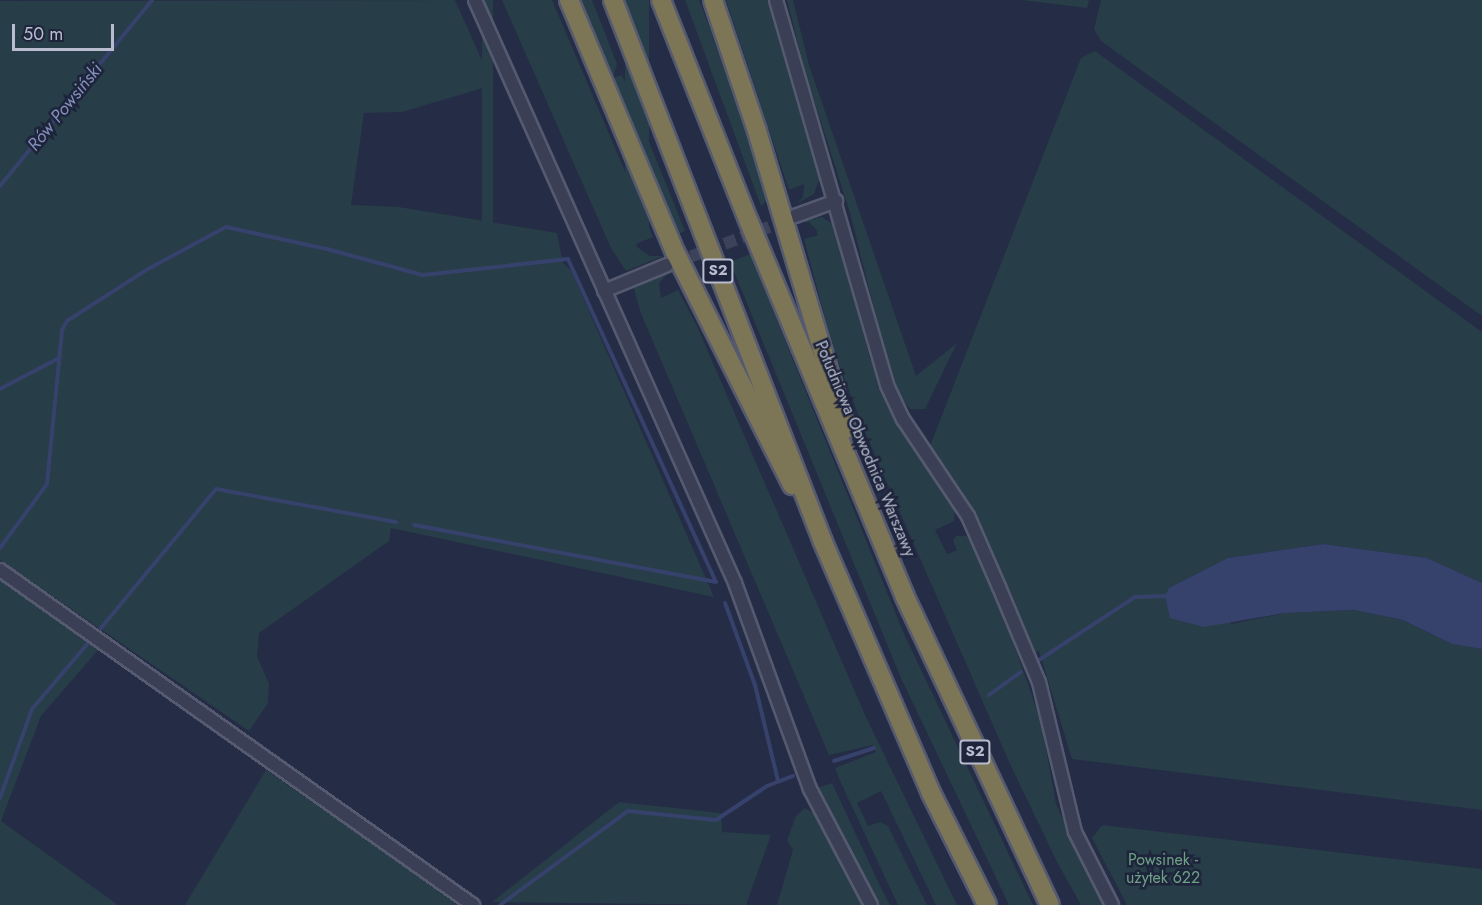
<!DOCTYPE html>
<html>
<head>
<meta charset="utf-8">
<style>
  body { margin:0 }
  #map { position:relative; width:1482px; height:905px; overflow:hidden; background:#252c46; font-family:Jost,sans-serif }
  div>[style] { position:absolute }
  .green>* { inset:0; background:#273d47; transform-origin:0 0 }
  .water>* { inset:0; background:#36416c }
  .stream>* { height:4px; margin:-2px; padding:0 2px; transform-origin:2px; border-radius:2px; background:#36416c }
  .street-tunnel>* { height:12px; margin-top:-6px; transform-origin:0; background:repeating-linear-gradient(90deg,#3b425a 0 12px,transparent 0 18px) }
  .roads { filter:drop-shadow(2px 0 #555a70) drop-shadow(-2px 0 #555a70) drop-shadow(0 2px #555a70) drop-shadow(0 -2px #555a70) }
  .street>* { height:12px; margin:-6px; padding:0 6px; transform-origin:6px; border-radius:6px; background:#3a3f55 }
  .highway>* { height:18px; margin:-9px; padding:0 9px; transform-origin:9px; border-radius:9px; background:#7c7556 }
  span { translate:-50% -50%; white-space:nowrap; text-align:center; line-height:1.15; -webkit-text-stroke:5px #1e243b; paint-order:stroke }
  .shield-label span { padding:2px 4px; background:#1e243b; border:2px solid; border-radius:4px; -webkit-text-stroke-width:0 }
  .shield-label { font-size:15px; color:#b8bcce; font-weight:700 }
  .street-label { font-size:16px; color:#b8bcce }
  .park-label { font-size:16px; color:#6da184 }
  .water-label { font-size:18px; color:#8490bc; font-style:italic }
  .scale { position:absolute; left:12px; top:24px; width:102px; height:27px; box-sizing:border-box; border:3px solid #b8bcce; border-top:0; padding-left:8px; font-size:18px; line-height:21px; white-space:nowrap; color:#b8bcce; -webkit-text-stroke:4px #1e243b; paint-order:stroke }
</style>
</head>
<body>
<div id="map">
  <div class="green">
    <div style="clip-path:polygon(455px 0,493px 85px,402px 112px,364px 113px,351px 205px,399px 207px,557px 233px,563px 263px,571px 270px,714px 597px,391px 528px,389px 541px,259px 633px,257px 657px,269px 683px,268px 703px,249px 731px,0 560px,0 1px)"></div>
    <div style="left:482px;top:0;width:11px;height:287px"></div>
    <div style="clip-path:polygon(502px 0,552px 0,653px 237px,636px 244px,637px 247px,650px 256px,663px 256px,626px 271px,611px 248px)"></div>
    <div style="clip-path:polygon(579px 0,592px 0,617px 64px,613px 78px,622px 75px,685px 231px,678px 234px)"></div>
    <div style="left:625px;top:0;width:24px;height:238px"></div>
    <div style="clip-path:polygon(685px 0,699px 0,708px 23px,768px 199px,761px 206px)"></div>
    <div style="clip-path:polygon(726px 0,771px 0,821px 174px,814px 194px,796px 204px,803px 197px,804px 184px,789px 190px)"></div>
    <div style="clip-path:polygon(787px 0,793px 0,809px 65px,916px 376px,957px 343px,925px 409px,910px 409px,902px 399px,886px 358px,851px 216px,806px 75px)"></div>
    <div style="clip-path:polygon(1022px 0,1089px 0,1087px 8px)"></div>
    <div style="clip-path:polygon(1101px 0,1482px 0,1482px 316px,1101px 41px,1094px 29px)"></div>
    <div style="clip-path:polygon(1095px 51px,1482px 332px,1482px 583px,1426px 558px,1323px 544px,1228px 558px,1231px 624px,1285px 613px,1354px 610px,1403px 620px,1452px 644px,1482px 649px,1482px 810px,1072px 759px,1039px 651px,1033px 653px,978px 525px,930px 446px,1081px 58px)"></div>
    <div style="clip-path:polygon(822px 217px,834px 225px,840px 240px,869px 355px,887px 402px,955px 511px,954px 521px,935px 530px,947px 554px,957px 550px,953px 541px,956px 536px,967px 536px,1002px 611px,1041px 721px,1056px 804px,1103px 905px,1081px 905px,1057px 862px,1010px 764px,864px 430px,833px 348px,804px 239px,818px 235px,816px 229px,809px 222px,797px 222px)"></div>
    <div style="clip-path:polygon(750px 254px,904px 634px,1033px 905px,1009px 905px,901px 678px,730px 262px)"></div>
    <div style="clip-path:polygon(670px 271px,659px 283px,661px 298px,678px 290px,697px 326px,865px 715px,957px 905px,936px 905px,881px 791px,857px 803px,868px 826px,880px 822px,888px 826px,927px 905px,898px 905px,841px 783px,835px 768px,876px 752px,873px 745px,829px 755px,640px 311px,633px 286px)"></div>
    <div style="clip-path:polygon(0 577px,98px 650px,41px 716px,1px 821px,118px 905px,0 905px)"></div>
    <div style="clip-path:polygon(266px 770px,372px 843px,457px 905px,185px 905px)"></div>
    <div style="clip-path:polygon(832px 783px,882px 890px,890px 905px,878px 905px,817px 788px)"></div>
    <div style="clip-path:polygon(619px 802px,721px 813px,722px 832px,771px 835px,746px 905px,492px 902px)"></div>
    <div style="clip-path:polygon(805px 808px,814px 813px,863px 905px,777px 905px,793px 850px,787px 840px,796px 816px)"></div>
    <div style="clip-path:polygon(1102px 825px,1482px 869px,1482px 905px,1127px 905px,1092px 838px)"></div>
  </div>
  <div class="water">
    <div style="clip-path:polygon(1323px 544px,1427px 558px,1482px 583px,1482px 649px,1452px 644px,1403px 620px,1354px 610px,1285px 613px,1204px 627px,1170px 618px,1165px 596px,1169px 588px,1228px 558px)"></div>
  </div>
  <div class="stream">
    <div style="left:0;top:186px;width:240px;rotate:-50.7deg"></div>
    <div style="left:0;top:389px;width:67px;rotate:-27.7deg"></div>
    <div style="left:0;top:548px;width:79px;rotate:-53.7deg"></div>
    <div style="left:47px;top:484px;width:155px;rotate:-84.4deg"></div>
    <div style="left:62px;top:330px;width:10px;rotate:-61deg"></div>
    <div style="left:67px;top:321px;width:96px;rotate:-32.7deg"></div>
    <div style="left:148px;top:269px;width:89px;rotate:-28.3deg"></div>
    <div style="left:226px;top:227px;width:103px;rotate:12.3deg"></div>
    <div style="left:327px;top:249px;width:99px;rotate:15.2deg"></div>
    <div style="left:423px;top:275px;width:146px;rotate:-6.3deg"></div>
    <div style="left:568px;top:259px;width:355px;rotate:65.4deg"></div>
    <div style="left:716px;top:582px;width:307px;rotate:-169.3deg"></div>
    <div style="left:725px;top:603px;width:87px;rotate:69.9deg"></div>
    <div style="left:755px;top:685px;width:99px;rotate:76.5deg"></div>
    <div style="left:101px;top:628px;width:180px;rotate:-50.4deg"></div>
    <div style="left:216px;top:489px;width:183px;rotate:10.4deg"></div>
    <div style="left:1039px;top:660px;width:115px;rotate:-33.3deg"></div>
    <div style="left:1135px;top:597px;width:30px;rotate:-2deg"></div>
    <div style="left:989px;top:695px;width:39px;rotate:-36deg"></div>
    <div style="left:834px;top:761px;width:42px;rotate:-18deg"></div>
    <div style="left:0;top:798px;width:95px;rotate:-70.2deg"></div>
    <div style="left:32px;top:709px;width:88px;rotate:-49.6deg"></div>
    <div style="left:500px;top:905px;width:159px;rotate:-36.3deg"></div>
    <div style="left:628px;top:811px;width:88px;rotate:5.8deg"></div>
    <div style="left:716px;top:820px;width:61px;rotate:-33.7deg"></div>
    <div style="left:767px;top:786px;width:28px;rotate:-21deg"></div>
  </div>
  <div class="street-tunnel">
    <div style="left:674px;top:263px;width:124px;rotate:-20.8deg"></div>
  </div>
  <div class="roads">
    <div class="street">
      <div style="left:475px;top:0;width:638px;rotate:65.96deg"></div>
      <div style="left:735px;top:583px;width:219px;rotate:70deg"></div>
      <div style="left:810px;top:789px;width:131px;rotate:62.3deg"></div>
      <div style="left:776px;top:0;width:401px;rotate:73.9deg"></div>
      <div style="left:887px;top:385px;width:38px;rotate:65deg"></div>
      <div style="left:903px;top:419px;width:117px;rotate:56.2deg"></div>
      <div style="left:968px;top:516px;width:77px;rotate:66.4deg"></div>
      <div style="left:999px;top:587px;width:103px;rotate:67.2deg"></div>
      <div style="left:1039px;top:682px;width:154px;rotate:76.5deg"></div>
      <div style="left:1075px;top:832px;width:82px;rotate:63.1deg"></div>
      <div style="left:795px;top:216px;width:44px;rotate:-20.1deg"></div>
      <div style="left:604px;top:291px;width:68px;rotate:-22.4deg"></div>
      <div style="left:0;top:570px;width:580px;rotate:35.31deg"></div>
    </div>
    <div class="highway">
      <div style="left:569px;top:0;width:273px;rotate:67.2deg"></div>
      <div style="left:675px;top:252px;width:261px;rotate:63.3deg"></div>
      <div style="left:613px;top:0;width:581px;rotate:68.82deg"></div>
      <div style="left:823px;top:542px;width:273px;rotate:66.7deg"></div>
      <div style="left:931px;top:793px;width:125px;rotate:63.4deg"></div>
      <div style="left:661px;top:0;width:239px;rotate:68.4deg"></div>
      <div style="left:749px;top:222px;width:406px;rotate:67.4deg"></div>
      <div style="left:905px;top:597px;width:340px;rotate:64.8deg"></div>
      <div style="left:713px;top:0;width:138px;rotate:71.4deg"></div>
      <div style="left:757px;top:131px;width:311px;rotate:73.4deg"></div>
    </div>
  </div>
  <div class="shield-label">
    <span style="left:718px;top:271px">S2</span>
    <span style="left:975px;top:752px">S2</span>
  </div>
  <div class="street-label">
    <span style="left:865px;top:449px;rotate:67deg">Południowa Obwodnica Warszawy</span>
  </div>
  <div class="park-label">
    <span style="left:1163px;top:869px">Powsinek -<br>użytek 622</span>
  </div>
  <div class="water-label">
    <span style="left:65px;top:107px;rotate:-51deg">Rów Powsiński</span>
  </div>
  <div class="scale">50 m</div>
</div>
</body>
</html>
